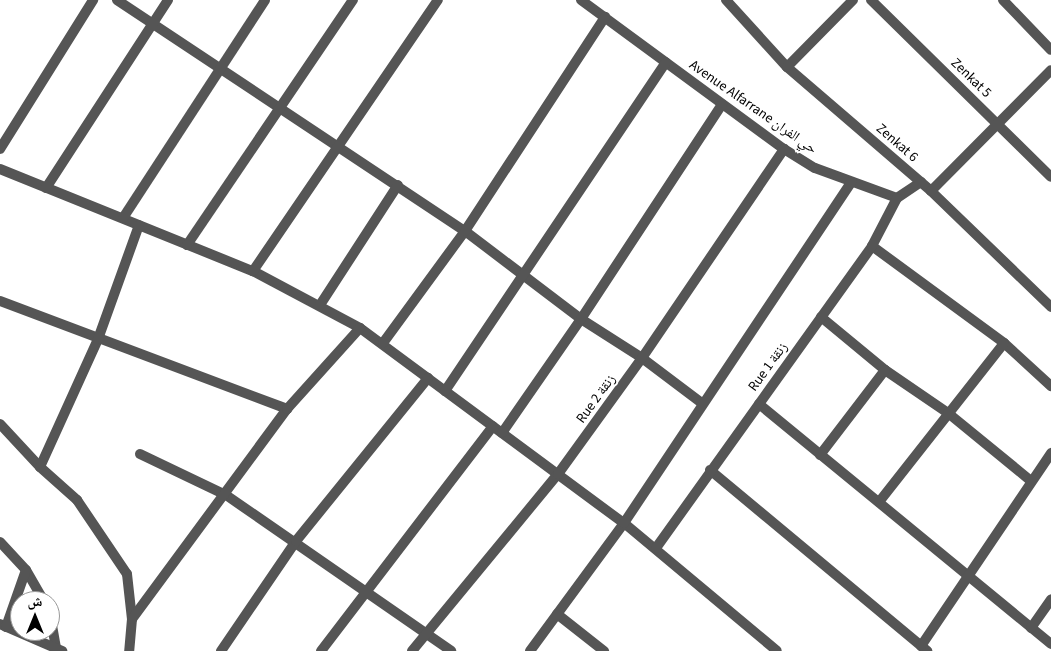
<!DOCTYPE html>
<html>
<head>
<meta charset="utf-8">
<style>
  body { margin:0 }
  #map { position:relative; width:1051px; height:651px; overflow:hidden; background:#fff; font-family:"Source Sans 3","Noto Naskh Arabic",sans-serif }
  div>[style] { position:absolute }
  .street>* { height:10px; margin:-5px; padding:0 5px; transform-origin:5px; border-radius:5px; background:#555 }
  span { translate:-50% -50%; white-space:nowrap; text-align:center; line-height:1.15; -webkit-text-stroke:4px #fff; paint-order:stroke }
  .street-label { font-size:14px; color:#000 }
  .north { position:absolute; left:10px; top:591px; width:50px; height:50px; box-sizing:border-box; background:#fff; border:1px solid #999; border-radius:50%; rotate:0deg; font-size:14px; font-weight:700; line-height:20px; text-align:center; color:#000 }
  .north::after { content:''; display:block; margin:auto; width:18px; height:22px; background:#000; clip-path:polygon(50% 0,100% 100%,50% 72%,0 100%) }
</style>
</head>
<body>
<div id="map">
  <div class="street">
    <div style="left:117px;top:0;width:418px;rotate:33.6deg"></div>
    <div style="left:465px;top:231px;width:146px;rotate:37.2deg"></div>
    <div style="left:581px;top:319px;width:72px;rotate:32.6deg"></div>
    <div style="left:642px;top:358px;width:76px;rotate:37deg"></div>
    <div style="left:581px;top:0;width:252px;rotate:36.3deg"></div>
    <div style="left:784px;top:149px;width:36px;rotate:32deg"></div>
    <div style="left:815px;top:168px;width:87px;rotate:20.1deg"></div>
    <div style="left:897px;top:198px;width:29px;rotate:-34deg"></div>
    <div style="left:726px;top:0;width:91px;rotate:47.7deg"></div>
    <div style="left:787px;top:67px;width:190px;rotate:40.7deg"></div>
    <div style="left:931px;top:191px;width:167px;rotate:44deg"></div>
    <div style="left:871px;top:0;width:252px;rotate:44.5deg"></div>
    <div style="left:1003px;top:0;width:69px;rotate:46.2deg"></div>
    <div style="left:787px;top:67px;width:94px;rotate:-45.4deg"></div>
    <div style="left:0;top:149px;width:176px;rotate:-58deg"></div>
    <div style="left:0;top:169px;width:273px;rotate:22deg"></div>
    <div style="left:253px;top:271px;width:121px;rotate:28deg"></div>
    <div style="left:360px;top:328px;width:328px;rotate:36.5deg"></div>
    <div style="left:624px;top:523px;width:199px;rotate:39.9deg"></div>
    <div style="left:46px;top:188px;width:224px;rotate:-57deg"></div>
    <div style="left:931px;top:191px;width:170px;rotate:-45.2deg"></div>
    <div style="left:123px;top:218px;width:260px;rotate:-56.9deg"></div>
    <div style="left:187px;top:245px;width:296px;rotate:-55.9deg"></div>
    <div style="left:872px;top:246px;width:164px;rotate:36.3deg"></div>
    <div style="left:1004px;top:343px;width:64px;rotate:42.5deg"></div>
    <div style="left:253px;top:271px;width:328px;rotate:-55.7deg"></div>
    <div style="left:0;top:301px;width:307px;rotate:20.6deg"></div>
    <div style="left:320px;top:305px;width:143px;rotate:-57deg"></div>
    <div style="left:821px;top:317px;width:83px;rotate:39.6deg"></div>
    <div style="left:885px;top:370px;width:76px;rotate:34.3deg"></div>
    <div style="left:948px;top:413px;width:107px;rotate:39.3deg"></div>
    <div style="left:383px;top:343px;width:139px;rotate:-53.8deg"></div>
    <div style="left:465px;top:231px;width:256px;rotate:-56.8deg"></div>
    <div style="left:445px;top:391px;width:396px;rotate:-56.1deg"></div>
    <div style="left:759px;top:404px;width:378px;rotate:39.4deg"></div>
    <div style="left:0;top:424px;width:59px;rotate:47.1deg"></div>
    <div style="left:40px;top:467px;width:50px;rotate:41.7deg"></div>
    <div style="left:77px;top:500px;width:89px;rotate:56deg"></div>
    <div style="left:127px;top:574px;width:45px;rotate:83.7deg"></div>
    <div style="left:132px;top:619px;width:32px;rotate:95deg"></div>
    <div style="left:502px;top:433px;width:139px;rotate:-55.3deg"></div>
    <div style="left:581px;top:319px;width:257px;rotate:-56.7deg"></div>
    <div style="left:140px;top:454px;width:95px;rotate:25.5deg"></div>
    <div style="left:226px;top:495px;width:274px;rotate:34.7deg"></div>
    <div style="left:820px;top:455px;width:107px;rotate:-52.6deg"></div>
    <div style="left:40px;top:467px;width:141px;rotate:-65.6deg"></div>
    <div style="left:98px;top:339px;width:121px;rotate:-70.2deg"></div>
    <div style="left:710px;top:470px;width:283px;rotate:39.8deg"></div>
    <div style="left:879px;top:502px;width:202px;rotate:-51.8deg"></div>
    <div style="left:0;top:542px;width:38px;rotate:47deg"></div>
    <div style="left:26px;top:570px;width:36px;rotate:60deg"></div>
    <div style="left:656px;top:548px;width:371px;rotate:-54.4deg"></div>
    <div style="left:872px;top:246px;width:54px;rotate:-62.5deg"></div>
    <div style="left:50px;top:614px;width:36px;rotate:80deg"></div>
    <div style="left:557px;top:614px;width:60px;rotate:38.2deg"></div>
    <div style="left:132px;top:619px;width:261px;rotate:-53.6deg"></div>
    <div style="left:287px;top:409px;width:109px;rotate:-48deg"></div>
    <div style="left:0;top:624px;width:68px;rotate:23.5deg"></div>
    <div style="left:6px;top:627px;width:60px;rotate:-70.7deg"></div>
    <div style="left:1031px;top:628px;width:35px;rotate:-55deg"></div>
    <div style="left:921px;top:646px;width:233px;rotate:-56deg"></div>
    <div style="left:221px;top:651px;width:133px;rotate:-55.7deg"></div>
    <div style="left:296px;top:541px;width:210px;rotate:-51deg"></div>
    <div style="left:321px;top:651px;width:283px;rotate:-52.6deg"></div>
    <div style="left:412px;top:651px;width:229px;rotate:-50.5deg"></div>
    <div style="left:558px;top:474px;width:143px;rotate:-54.1deg"></div>
    <div style="left:642px;top:358px;width:253px;rotate:-55.8deg"></div>
    <div style="left:530px;top:651px;width:159px;rotate:-53.7deg"></div>
    <div style="left:624px;top:523px;width:410px;rotate:-56.3deg"></div>
  </div>
  <div class="street-label">
    <span style="left:971px;top:78px;rotate:44deg">Zenkat 5</span>
    <span style="left:753px;top:107px;rotate:35deg">Avenue Alfarrane حي الفران</span>
    <span style="left:897px;top:143px;rotate:41deg">Zenkat 6</span>
    <span style="left:768px;top:367px;rotate:-54deg">Rue 1 زنقة</span>
    <span style="left:596px;top:399px;rotate:-54deg">Rue 2 زنقة</span>
  </div>
  <div class="north">ش</div>
</div>
</body>
</html>
